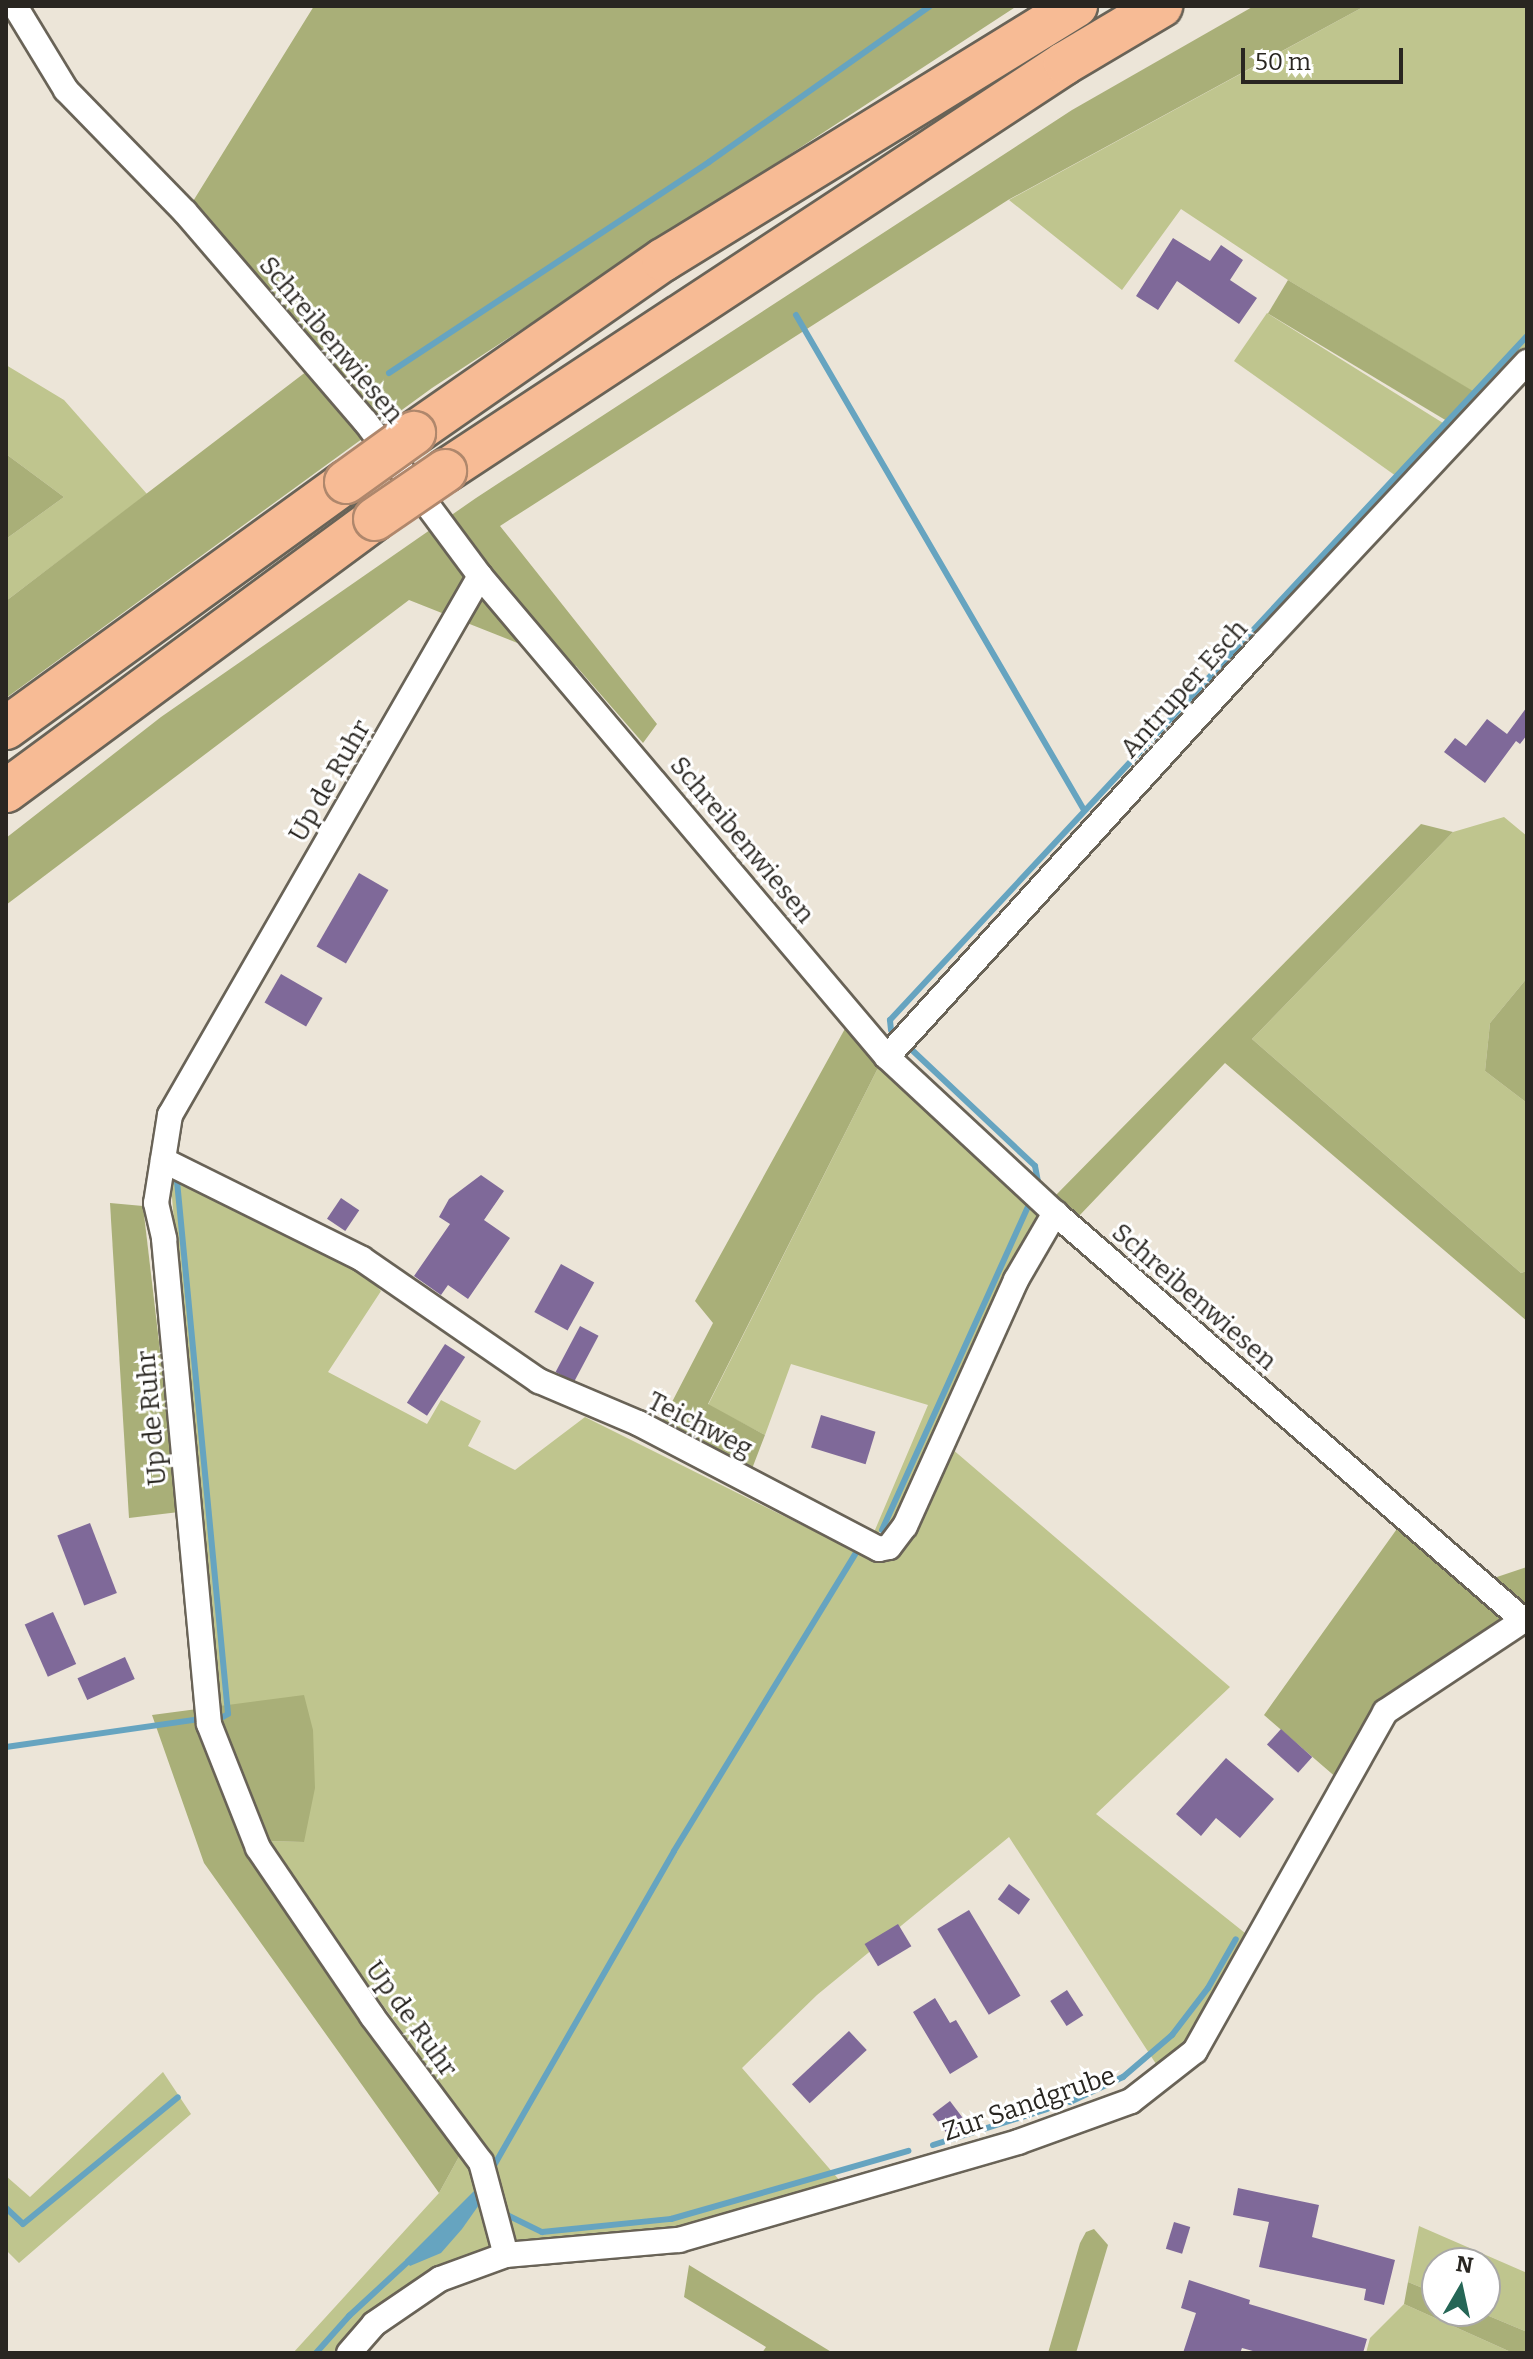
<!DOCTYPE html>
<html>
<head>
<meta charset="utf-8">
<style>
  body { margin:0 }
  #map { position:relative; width:1533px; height:2359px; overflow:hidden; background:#ece5d8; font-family:Bitter,serif }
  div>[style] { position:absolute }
  .green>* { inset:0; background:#bfc58e }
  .forest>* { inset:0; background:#a9af78; transform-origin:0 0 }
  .water>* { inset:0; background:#66a4c0 }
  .stream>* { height:6px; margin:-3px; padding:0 3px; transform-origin:3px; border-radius:3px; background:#66a4c0 }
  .building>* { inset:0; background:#7f6999; transform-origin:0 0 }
  .roads { filter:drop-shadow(2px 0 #696357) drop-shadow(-2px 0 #696357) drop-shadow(0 2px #696357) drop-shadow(0 -2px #696357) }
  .street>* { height:24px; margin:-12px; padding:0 12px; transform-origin:12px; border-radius:12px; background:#fff }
  .highway>* { height:42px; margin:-21px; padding:0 21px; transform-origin:21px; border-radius:21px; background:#f7bb95 }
  .bridges { filter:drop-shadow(2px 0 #af876c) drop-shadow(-2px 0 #af876c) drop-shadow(0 2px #af876c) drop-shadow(0 -2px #af876c) }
  .highway-bridge>* { height:42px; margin:-21px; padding:0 21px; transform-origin:21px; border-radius:21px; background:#f7bb95 }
  span { translate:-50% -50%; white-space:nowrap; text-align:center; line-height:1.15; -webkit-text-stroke:6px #fff; paint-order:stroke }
  .street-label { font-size:26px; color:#292621 }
  .frame { position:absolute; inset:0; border:8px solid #292621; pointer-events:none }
  .north { position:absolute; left:1421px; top:2247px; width:80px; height:80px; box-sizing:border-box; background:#fff; border:2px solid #a9a8a6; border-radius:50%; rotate:9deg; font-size:22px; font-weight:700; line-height:32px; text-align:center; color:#292621 }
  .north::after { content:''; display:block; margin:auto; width:28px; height:36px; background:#256656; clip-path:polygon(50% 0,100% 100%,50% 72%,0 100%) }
  .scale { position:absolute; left:1241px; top:48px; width:162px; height:36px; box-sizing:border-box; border:4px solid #292621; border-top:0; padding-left:10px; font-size:24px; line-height:28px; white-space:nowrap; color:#292621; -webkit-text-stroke:6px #fff; paint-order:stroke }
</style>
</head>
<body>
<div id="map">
  <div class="green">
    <div style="clip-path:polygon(1365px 6px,1527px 6px,1527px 346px,1480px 396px,1288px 280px,1181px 209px,1122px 290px,1009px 200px)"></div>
    <div style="clip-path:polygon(1267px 313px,1451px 428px,1403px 481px,1234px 361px)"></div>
    <div style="clip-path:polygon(6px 365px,64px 400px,147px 494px,6px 601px,6px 539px,64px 497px,6px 454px)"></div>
    <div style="clip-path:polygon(1504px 817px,1527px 836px,1527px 978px,1490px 1023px,1485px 1071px,1527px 1103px,1527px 1271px,1521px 1273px,1252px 1039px,1453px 832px)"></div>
    <div style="clip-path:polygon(879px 1066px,1039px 1214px,896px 1521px,872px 1537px,928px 1405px,791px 1364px,765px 1435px,708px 1405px)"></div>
    <div style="clip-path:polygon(170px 1175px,355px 1264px,381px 1291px,328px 1372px,427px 1424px,441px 1400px,481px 1421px,468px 1446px,515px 1470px,585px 1417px,866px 1557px,897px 1557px,951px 1448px,1230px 1687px,1096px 1814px,1245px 1933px,1188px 2042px,1158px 2067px,1009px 1837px,817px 1995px,742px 2068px,841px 2182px,679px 2230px,516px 2243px,487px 2149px,264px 1841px,304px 1842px,217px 1707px)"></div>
    <div style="clip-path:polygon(163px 2072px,191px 2114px,19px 2263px,6px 2250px,6px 2176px,30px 2197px)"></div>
    <div style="clip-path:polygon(461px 2153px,477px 2178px,495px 2245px,430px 2270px,366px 2320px,337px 2353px,293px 2353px,439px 2193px)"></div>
    <div style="clip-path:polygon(1419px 2226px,1527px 2273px,1527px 2332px,1477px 2311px,1485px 2311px,1485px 2263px,1437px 2263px,1437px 2294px,1408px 2282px)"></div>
    <div style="clip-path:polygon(1404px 2304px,1513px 2353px,1366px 2353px,1370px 2338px)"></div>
  </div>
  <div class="forest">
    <div style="clip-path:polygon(314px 6px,1017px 6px,432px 388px,6px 698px,6px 601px,311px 368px,182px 219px)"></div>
    <div style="clip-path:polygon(1254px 6px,1365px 6px,1008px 200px,500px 526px,657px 724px,643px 743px,576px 666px,409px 600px,6px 905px,6px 838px,161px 717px,476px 498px,1072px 110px)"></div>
    <div style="left:1288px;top:280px;width:224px;height:39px;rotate:31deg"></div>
    <div style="clip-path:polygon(6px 454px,64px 497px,6px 539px)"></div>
    <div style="clip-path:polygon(1421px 824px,1453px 832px,1252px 1039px,1521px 1273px,1527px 1271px,1527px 1321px,1225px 1063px,1079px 1216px,1055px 1196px)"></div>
    <div style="clip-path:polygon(1527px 978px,1527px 1103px,1485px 1071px,1490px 1023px)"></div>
    <div style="clip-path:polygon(847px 1025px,879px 1066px,708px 1404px,765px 1435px,750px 1474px,659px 1427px,713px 1323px,695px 1301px)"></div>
    <div style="clip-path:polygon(110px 1203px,143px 1206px,179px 1512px,129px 1518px)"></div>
    <div style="clip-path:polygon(1399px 1526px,1491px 1579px,1527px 1567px,1527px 1612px,1382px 1706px,1338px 1779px,1264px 1715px)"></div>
    <div style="clip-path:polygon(304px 1695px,313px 1730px,315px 1788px,304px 1842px,264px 1841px,243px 1849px,461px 2153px,439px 2193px,204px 1863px,152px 1715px)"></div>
    <div style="clip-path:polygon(1094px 2229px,1108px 2245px,1076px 2353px,1048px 2353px,1080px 2243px,1086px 2232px)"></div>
    <div style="clip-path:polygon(689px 2265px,833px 2353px,762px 2353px,766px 2347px,684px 2297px)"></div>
    <div style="clip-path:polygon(1408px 2282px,1437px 2294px,1437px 2311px,1477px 2311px,1527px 2332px,1527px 2353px,1513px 2353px,1404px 2304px)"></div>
  </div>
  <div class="water">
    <div style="clip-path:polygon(477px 2188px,481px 2202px,462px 2229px,441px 2253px,410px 2266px,405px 2260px)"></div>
  </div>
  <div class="stream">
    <div style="left:796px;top:315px;width:573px;rotate:59.81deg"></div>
    <div style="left:389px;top:373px;width:383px;rotate:-33.4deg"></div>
    <div style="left:709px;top:162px;width:271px;rotate:-35.2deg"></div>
    <div style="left:891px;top:1030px;width:10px;rotate:-96deg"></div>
    <div style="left:890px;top:1020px;width:935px;rotate:-47.04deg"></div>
    <div style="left:912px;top:1050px;width:169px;rotate:43.3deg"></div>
    <div style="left:1035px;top:1166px;width:16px;rotate:79deg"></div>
    <div style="left:177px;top:1181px;width:535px;rotate:84.53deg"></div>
    <div style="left:228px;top:1714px;width:8px;rotate:150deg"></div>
    <div style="left:882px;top:1530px;width:354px;rotate:-65.7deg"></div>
    <div style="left:6px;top:1747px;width:197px;rotate:-8.2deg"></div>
    <div style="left:1070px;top:2102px;width:59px;rotate:-25.3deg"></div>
    <div style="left:1123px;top:2077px;width:65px;rotate:-40.6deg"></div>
    <div style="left:1172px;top:2035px;width:59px;rotate:-52.5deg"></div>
    <div style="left:1208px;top:1988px;width:56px;rotate:-60.3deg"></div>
    <div style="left:933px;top:2145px;width:120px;rotate:-17.5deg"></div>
    <div style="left:492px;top:2169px;width:366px;rotate:-60.2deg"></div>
    <div style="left:674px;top:1851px;width:351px;rotate:-58.6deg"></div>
    <div style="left:6px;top:2208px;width:23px;rotate:43deg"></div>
    <div style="left:23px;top:2224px;width:200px;rotate:-39.3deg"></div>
    <div style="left:507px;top:2215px;width:39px;rotate:26deg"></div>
    <div style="left:542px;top:2232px;width:130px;rotate:-5.8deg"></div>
    <div style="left:671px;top:2219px;width:247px;rotate:-16deg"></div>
    <div style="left:316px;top:2353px;width:50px;rotate:-48.3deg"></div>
    <div style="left:349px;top:2316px;width:87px;rotate:-42.7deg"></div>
  </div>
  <div class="building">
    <div style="clip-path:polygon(1173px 238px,1210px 261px,1221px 245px,1243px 260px,1230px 280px,1257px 298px,1239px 324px,1177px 281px,1158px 310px,1136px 296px)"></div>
    <div style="clip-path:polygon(1527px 707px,1527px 735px,1520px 744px,1516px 741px,1485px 783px,1444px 752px,1455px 738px,1466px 746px,1487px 719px,1507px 734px)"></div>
    <div style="left:359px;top:873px;width:34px;height:85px;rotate:30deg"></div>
    <div style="left:281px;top:974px;width:48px;height:33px;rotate:30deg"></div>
    <div style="clip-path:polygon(481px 1175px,504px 1191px,484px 1220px,510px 1238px,468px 1299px,448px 1285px,441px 1295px,414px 1276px,450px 1224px,439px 1217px,449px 1199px)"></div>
    <div style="left:341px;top:1198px;width:22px;height:25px;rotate:34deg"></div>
    <div style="left:561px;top:1264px;width:38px;height:55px;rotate:29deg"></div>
    <div style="left:580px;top:1326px;width:21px;height:52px;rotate:28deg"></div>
    <div style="left:445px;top:1344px;width:24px;height:70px;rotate:33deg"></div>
    <div style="left:821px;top:1415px;width:57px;height:34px;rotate:17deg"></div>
    <div style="left:90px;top:1523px;width:75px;height:35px;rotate:69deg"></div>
    <div style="left:53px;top:1612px;width:57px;height:31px;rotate:66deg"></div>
    <div style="left:125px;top:1657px;width:24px;height:52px;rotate:66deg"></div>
    <div style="left:1281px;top:1729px;width:42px;height:21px;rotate:42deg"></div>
    <div style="clip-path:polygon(1226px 1758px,1274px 1799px,1240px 1838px,1216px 1818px,1201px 1836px,1176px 1814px)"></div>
    <div style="left:1009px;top:1884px;width:26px;height:19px;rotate:36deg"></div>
    <div style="left:969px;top:1910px;width:100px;height:37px;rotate:59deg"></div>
    <div style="left:898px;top:1924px;width:26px;height:39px;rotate:59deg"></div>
    <div style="left:1067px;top:1990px;width:30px;height:20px;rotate:57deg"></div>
    <div style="clip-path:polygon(935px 1998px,950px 2023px,956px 2020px,978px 2057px,950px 2074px,913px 2012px)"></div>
    <div style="left:849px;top:2031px;width:26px;height:78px;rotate:47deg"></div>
    <div style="left:950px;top:2101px;width:26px;height:22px;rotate:53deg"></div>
    <div style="clip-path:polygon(1238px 2188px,1319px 2205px,1312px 2237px,1395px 2260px,1384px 2305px,1364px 2300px,1366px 2289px,1259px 2267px,1269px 2222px,1233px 2215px)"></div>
    <div style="left:1174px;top:2222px;width:17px;height:28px;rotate:17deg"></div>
    <div style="clip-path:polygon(1189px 2280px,1250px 2300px,1249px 2304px,1367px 2339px,1363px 2353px,1260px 2353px,1242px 2348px,1240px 2353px,1183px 2353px,1196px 2313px,1181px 2308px)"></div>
  </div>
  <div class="roads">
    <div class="street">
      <div style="left:15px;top:6px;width:98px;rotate:58.7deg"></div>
      <div style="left:66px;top:90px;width:170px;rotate:45.7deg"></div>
      <div style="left:185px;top:212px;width:276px;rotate:49.3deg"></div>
      <div style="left:365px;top:421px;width:193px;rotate:53.4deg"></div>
      <div style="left:480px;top:576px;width:630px;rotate:49.76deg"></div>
      <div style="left:887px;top:1057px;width:229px;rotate:42.9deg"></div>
      <div style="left:1055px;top:1213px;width:620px;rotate:41.01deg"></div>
      <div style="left:480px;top:576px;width:622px;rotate:119.9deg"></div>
      <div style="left:170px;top:1115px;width:89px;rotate:99deg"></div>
      <div style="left:156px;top:1203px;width:37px;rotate:77deg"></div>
      <div style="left:164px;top:1239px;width:487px;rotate:84.7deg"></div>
      <div style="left:209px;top:1724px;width:133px;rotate:68.4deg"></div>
      <div style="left:258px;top:1848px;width:203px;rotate:55.8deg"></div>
      <div style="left:372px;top:2016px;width:182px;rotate:53.3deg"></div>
      <div style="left:481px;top:2162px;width:96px;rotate:75deg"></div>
      <div style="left:887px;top:1057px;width:560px;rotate:-47.68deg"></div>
      <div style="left:1264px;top:643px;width:385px;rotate:-46.9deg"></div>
      <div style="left:163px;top:1160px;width:222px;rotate:26.4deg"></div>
      <div style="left:362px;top:1259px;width:215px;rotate:34.6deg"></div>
      <div style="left:539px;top:1381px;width:108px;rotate:23deg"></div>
      <div style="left:638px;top:1423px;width:272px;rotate:27.6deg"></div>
      <div style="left:879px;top:1549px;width:10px;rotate:-11deg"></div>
      <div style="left:889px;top:1547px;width:26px;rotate:-53deg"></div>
      <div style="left:905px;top:1526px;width:270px;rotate:-65.7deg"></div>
      <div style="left:1016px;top:1280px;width:78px;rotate:-59.8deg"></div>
      <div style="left:349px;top:2353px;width:38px;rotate:-49deg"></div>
      <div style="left:374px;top:2324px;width:80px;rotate:-34.3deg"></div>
      <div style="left:440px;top:2279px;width:70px;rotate:-20deg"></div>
      <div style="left:506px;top:2255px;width:174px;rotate:-5deg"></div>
      <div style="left:679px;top:2240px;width:353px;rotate:-16.1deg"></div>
      <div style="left:1018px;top:2142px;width:120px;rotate:-19.9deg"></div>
      <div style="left:1131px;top:2101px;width:81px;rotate:-38deg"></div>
      <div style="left:1195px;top:2051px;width:389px;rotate:-60.7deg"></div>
      <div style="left:1385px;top:1712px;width:170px;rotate:-33.5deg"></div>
    </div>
    <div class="highway">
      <div style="left:414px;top:433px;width:303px;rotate:-34.8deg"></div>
      <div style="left:663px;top:260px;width:485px;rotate:-31.6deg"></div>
      <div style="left:445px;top:471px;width:742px;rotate:-33.35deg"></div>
      <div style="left:1065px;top:63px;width:112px;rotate:-30.7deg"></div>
      <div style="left:6px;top:728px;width:420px;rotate:-35.9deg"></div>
      <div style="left:6px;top:791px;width:458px;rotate:-36.4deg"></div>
    </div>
  </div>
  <div class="bridges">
    <div class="highway-bridge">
      <div style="left:346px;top:482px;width:84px;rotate:-35.8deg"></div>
      <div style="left:375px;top:519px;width:85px;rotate:-34.4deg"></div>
    </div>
  </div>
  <div class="street-label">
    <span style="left:331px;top:340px;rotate:50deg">Schreibenwiesen</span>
    <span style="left:1184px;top:689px;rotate:-48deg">Antruper Esch</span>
    <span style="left:330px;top:781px;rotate:-60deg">Up de Ruhr</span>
    <span style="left:742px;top:840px;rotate:50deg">Schreibenwiesen</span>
    <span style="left:1194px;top:1297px;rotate:41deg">Schreibenwiesen</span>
    <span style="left:152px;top:1418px;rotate:-95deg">Up de Ruhr</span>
    <span style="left:700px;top:1425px;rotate:27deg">Teichweg</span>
    <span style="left:411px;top:2019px;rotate:54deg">Up de Ruhr</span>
    <span style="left:1029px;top:2104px;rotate:-19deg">Zur Sandgrube</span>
  </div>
  <div class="frame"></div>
  <div class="north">N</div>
  <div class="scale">50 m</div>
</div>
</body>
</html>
